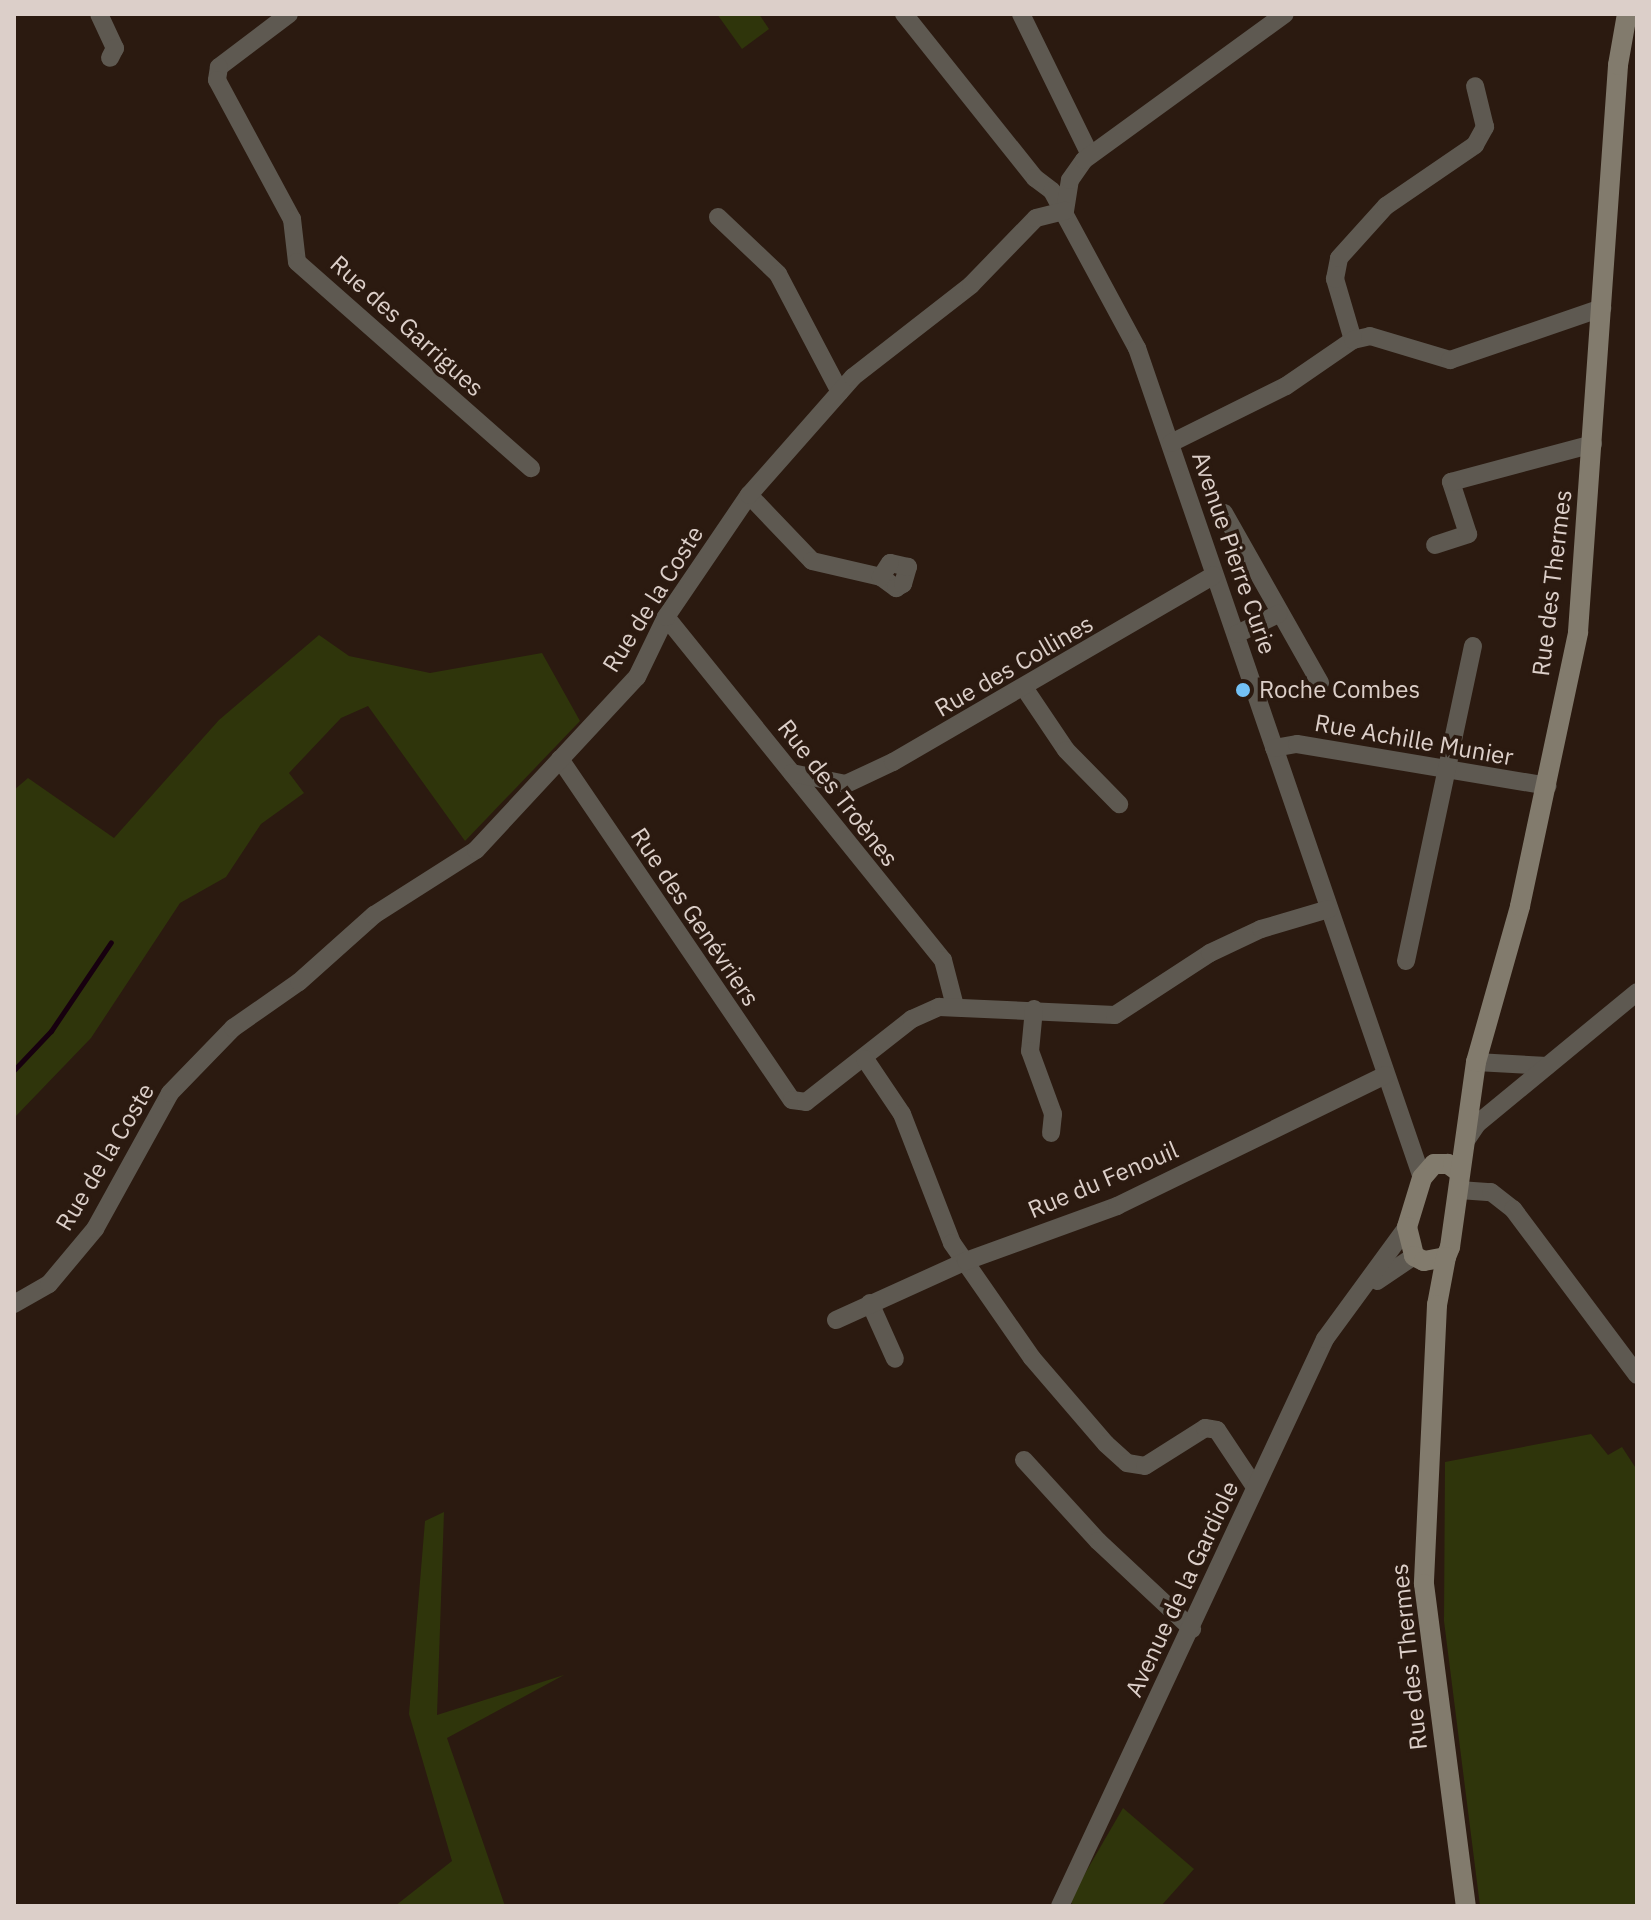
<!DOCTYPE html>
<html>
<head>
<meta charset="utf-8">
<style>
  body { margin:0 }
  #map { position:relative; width:1651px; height:1920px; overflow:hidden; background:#2b1a10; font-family:"IBM Plex Sans",sans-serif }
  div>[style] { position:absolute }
  .green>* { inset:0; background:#2f350b }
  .stream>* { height:5px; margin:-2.5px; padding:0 2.5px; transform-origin:2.5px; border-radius:2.5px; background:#17000f }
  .street>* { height:18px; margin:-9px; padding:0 9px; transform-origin:9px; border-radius:9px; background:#5e5951 }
  .secondary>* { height:20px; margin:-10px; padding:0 10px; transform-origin:10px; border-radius:10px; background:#827b6d }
  .dots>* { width:22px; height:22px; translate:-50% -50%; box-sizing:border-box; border:4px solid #2b1a10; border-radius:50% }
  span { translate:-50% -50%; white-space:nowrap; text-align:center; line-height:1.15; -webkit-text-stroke:7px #2b1a10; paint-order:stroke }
  .street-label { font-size:24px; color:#dccfc9 }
  .poi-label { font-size:24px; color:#dccfc9 }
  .left { translate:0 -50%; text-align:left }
  .frame { position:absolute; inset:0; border:16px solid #dccfc9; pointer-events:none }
</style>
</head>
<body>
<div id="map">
  <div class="green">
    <div style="clip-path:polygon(717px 14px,759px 14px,769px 29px,742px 49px)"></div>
    <div style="clip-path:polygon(319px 635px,349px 656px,430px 673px,542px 653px,580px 721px,465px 841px,368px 706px,341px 718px,289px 773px,304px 793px,261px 824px,226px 877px,180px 903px,91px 1038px,14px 1118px,14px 790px,28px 778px,114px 838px,219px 720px)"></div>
    <div style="clip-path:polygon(1591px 1434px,1608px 1455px,1622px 1447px,1637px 1470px,1637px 1906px,1480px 1906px,1444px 1621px,1445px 1462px)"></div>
    <div style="clip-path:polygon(444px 1512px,437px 1715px,564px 1675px,447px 1738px,505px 1906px,395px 1906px,452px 1861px,409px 1714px,425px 1521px)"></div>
    <div style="clip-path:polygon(1123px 1808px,1194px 1869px,1161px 1906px,1075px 1906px,1069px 1901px)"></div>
  </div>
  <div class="stream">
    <div style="left:14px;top:1070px;width:54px;rotate:-46.5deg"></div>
    <div style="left:51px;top:1031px;width:107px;rotate:-56deg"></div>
  </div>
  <div class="street">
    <div style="left:99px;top:14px;width:38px;rotate:65deg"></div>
    <div style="left:115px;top:48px;width:11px;rotate:117deg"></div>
    <div style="left:289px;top:14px;width:88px;rotate:142.9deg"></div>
    <div style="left:219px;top:67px;width:13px;rotate:99deg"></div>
    <div style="left:217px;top:80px;width:158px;rotate:61.7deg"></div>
    <div style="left:292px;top:219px;width:43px;rotate:83.4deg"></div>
    <div style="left:297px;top:262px;width:312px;rotate:41.4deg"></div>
    <div style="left:904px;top:14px;width:210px;rotate:51.4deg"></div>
    <div style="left:1035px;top:178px;width:21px;rotate:37deg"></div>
    <div style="left:1052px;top:191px;width:179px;rotate:61.6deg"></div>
    <div style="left:1137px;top:348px;width:878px;rotate:71.05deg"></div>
    <div style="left:1021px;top:14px;width:157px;rotate:63.9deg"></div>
    <div style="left:1065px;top:211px;width:31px;rotate:-81deg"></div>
    <div style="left:1070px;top:180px;width:24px;rotate:-55deg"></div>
    <div style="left:1084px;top:160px;width:248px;rotate:-36deg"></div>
    <div style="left:718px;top:217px;width:83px;rotate:43.5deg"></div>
    <div style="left:778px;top:274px;width:133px;rotate:62.3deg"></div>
    <div style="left:1353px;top:340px;width:64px;rotate:-106.4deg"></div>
    <div style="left:1335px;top:279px;width:21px;rotate:-79deg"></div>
    <div style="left:1339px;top:258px;width:70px;rotate:-47.9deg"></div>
    <div style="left:1386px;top:206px;width:108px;rotate:-34.4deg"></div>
    <div style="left:1475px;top:145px;width:21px;rotate:-61deg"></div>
    <div style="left:1485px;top:127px;width:42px;rotate:-103.7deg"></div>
    <div style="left:1171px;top:443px;width:128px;rotate:-26.4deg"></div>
    <div style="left:1286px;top:386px;width:81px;rotate:-34.5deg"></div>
    <div style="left:1353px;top:340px;width:17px;rotate:-13deg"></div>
    <div style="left:1370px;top:336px;width:84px;rotate:16.7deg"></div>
    <div style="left:1450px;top:360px;width:161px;rotate:-18.9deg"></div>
    <div style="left:749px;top:495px;width:91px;rotate:46.3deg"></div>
    <div style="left:812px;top:561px;width:71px;rotate:13.1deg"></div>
    <div style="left:881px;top:577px;width:19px;rotate:36deg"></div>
    <div style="left:896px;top:588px;width:8px;rotate:-30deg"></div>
    <div style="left:903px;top:584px;width:18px;rotate:-74deg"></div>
    <div style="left:908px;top:567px;width:18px;rotate:-167deg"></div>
    <div style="left:890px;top:563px;width:17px;rotate:123deg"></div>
    <div style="left:1224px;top:513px;width:195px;rotate:60.5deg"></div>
    <div style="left:1435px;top:545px;width:35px;rotate:-18deg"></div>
    <div style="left:1468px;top:534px;width:55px;rotate:-108.1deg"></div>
    <div style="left:1451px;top:482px;width:147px;rotate:-15deg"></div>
    <div style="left:666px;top:617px;width:441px;rotate:51.1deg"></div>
    <div style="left:943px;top:960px;width:48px;rotate:75.4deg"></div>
    <div style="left:1237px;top:634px;width:46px;rotate:-26deg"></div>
    <div style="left:1025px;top:689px;width:73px;rotate:56.1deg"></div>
    <div style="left:1066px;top:750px;width:76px;rotate:45.5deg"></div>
    <div style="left:1274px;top:748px;width:23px;rotate:-10deg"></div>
    <div style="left:1297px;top:744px;width:254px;rotate:9.5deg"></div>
    <div style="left:560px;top:759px;width:412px;rotate:55.8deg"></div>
    <div style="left:792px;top:1100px;width:14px;rotate:8deg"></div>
    <div style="left:806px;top:1102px;width:135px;rotate:-38.1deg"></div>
    <div style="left:912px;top:1019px;width:30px;rotate:-24deg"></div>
    <div style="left:939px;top:1007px;width:176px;rotate:2.6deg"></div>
    <div style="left:1115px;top:1015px;width:113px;rotate:-33.1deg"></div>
    <div style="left:1210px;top:953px;width:56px;rotate:-25.2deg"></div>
    <div style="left:1261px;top:929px;width:71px;rotate:-16.4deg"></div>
    <div style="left:792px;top:773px;width:55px;rotate:11.5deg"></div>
    <div style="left:846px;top:784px;width:52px;rotate:-25.1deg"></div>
    <div style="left:893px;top:762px;width:371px;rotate:-30.2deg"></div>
    <div style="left:1406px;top:961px;width:322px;rotate:-78deg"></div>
    <div style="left:1034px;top:1009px;width:42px;rotate:95.4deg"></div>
    <div style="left:1030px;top:1051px;width:67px;rotate:69.9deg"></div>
    <div style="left:1053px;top:1114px;width:19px;rotate:96deg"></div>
    <div style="left:865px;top:1059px;width:66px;rotate:56.1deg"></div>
    <div style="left:902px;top:1114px;width:138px;rotate:68.8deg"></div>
    <div style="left:952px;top:1243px;width:140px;rotate:55.2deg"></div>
    <div style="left:1032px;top:1358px;width:113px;rotate:49.3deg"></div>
    <div style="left:1106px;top:1444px;width:28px;rotate:42deg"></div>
    <div style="left:1127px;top:1463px;width:18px;rotate:9deg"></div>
    <div style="left:1145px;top:1466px;width:71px;rotate:-32.3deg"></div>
    <div style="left:1205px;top:1428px;width:12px;rotate:9deg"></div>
    <div style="left:1217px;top:1430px;width:69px;rotate:56.3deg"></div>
    <div style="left:1476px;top:1062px;width:71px;rotate:3.2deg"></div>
    <div style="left:1465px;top:1142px;width:22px;rotate:-56deg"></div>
    <div style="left:1477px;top:1124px;width:207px;rotate:-39.5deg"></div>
    <div style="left:1459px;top:1190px;width:32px;rotate:4deg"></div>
    <div style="left:1491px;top:1192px;width:28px;rotate:38deg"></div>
    <div style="left:1513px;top:1209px;width:207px;rotate:53.2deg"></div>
    <div style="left:1377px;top:1281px;width:45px;rotate:-34deg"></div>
    <div style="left:870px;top:1303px;width:61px;rotate:65.9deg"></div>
    <div style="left:14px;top:1304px;width:40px;rotate:-29.7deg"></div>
    <div style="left:49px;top:1284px;width:72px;rotate:-50.1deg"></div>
    <div style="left:95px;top:1229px;width:155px;rotate:-61.1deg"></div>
    <div style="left:170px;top:1093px;width:91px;rotate:-45.9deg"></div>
    <div style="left:233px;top:1028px;width:80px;rotate:-34.9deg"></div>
    <div style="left:299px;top:982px;width:101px;rotate:-41.8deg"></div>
    <div style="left:374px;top:915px;width:121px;rotate:-32.5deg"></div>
    <div style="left:476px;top:850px;width:236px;rotate:-47.1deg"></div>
    <div style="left:637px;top:677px;width:67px;rotate:-64.2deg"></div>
    <div style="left:666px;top:617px;width:148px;rotate:-55.8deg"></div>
    <div style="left:749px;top:495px;width:157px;rotate:-48.6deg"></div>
    <div style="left:853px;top:377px;width:150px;rotate:-37.9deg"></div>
    <div style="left:971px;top:285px;width:93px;rotate:-45.9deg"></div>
    <div style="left:1036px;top:218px;width:30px;rotate:-14deg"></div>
    <div style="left:836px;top:1320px;width:143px;rotate:-24.4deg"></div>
    <div style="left:966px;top:1261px;width:161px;rotate:-20deg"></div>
    <div style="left:1117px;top:1206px;width:299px;rotate:-26deg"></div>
    <div style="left:1024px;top:1460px;width:110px;rotate:47.6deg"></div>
    <div style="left:1098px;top:1541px;width:129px;rotate:43.1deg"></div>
    <div style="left:1060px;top:1906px;width:626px;rotate:-64.95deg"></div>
    <div style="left:1325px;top:1339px;width:139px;rotate:-53.8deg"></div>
  </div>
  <div class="secondary">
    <div style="left:1459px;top:1172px;width:14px;rotate:-144deg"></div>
    <div style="left:1448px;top:1164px;width:14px;rotate:180deg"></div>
    <div style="left:1434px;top:1164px;width:18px;rotate:131deg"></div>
    <div style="left:1422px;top:1178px;width:51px;rotate:107deg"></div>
    <div style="left:1407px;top:1227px;width:30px;rotate:76deg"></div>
    <div style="left:1414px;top:1256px;width:11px;rotate:27deg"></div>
    <div style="left:1424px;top:1261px;width:22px;rotate:-10deg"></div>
    <div style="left:1446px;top:1257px;width:11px;rotate:-68deg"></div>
    <div style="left:1450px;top:1247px;width:187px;rotate:-82deg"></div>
    <div style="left:1476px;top:1062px;width:162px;rotate:-74.2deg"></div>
    <div style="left:1520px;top:906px;width:280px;rotate:-78deg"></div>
    <div style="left:1578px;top:632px;width:568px;rotate:-85.96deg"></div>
    <div style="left:1618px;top:65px;width:52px;rotate:-80deg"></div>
    <div style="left:1446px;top:1257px;width:49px;rotate:100.6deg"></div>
    <div style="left:1437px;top:1305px;width:279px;rotate:92.7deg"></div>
    <div style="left:1424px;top:1584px;width:325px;rotate:82.6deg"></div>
  </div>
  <div class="dots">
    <div style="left:1243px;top:690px;background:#73c1f5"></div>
  </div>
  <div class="street-label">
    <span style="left:407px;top:326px;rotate:42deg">Rue des Garrigues</span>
    <span style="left:1234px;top:553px;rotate:71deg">Avenue Pierre Curie</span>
    <span style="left:1552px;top:583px;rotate:-83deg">Rue des Thermes</span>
    <span style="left:653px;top:599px;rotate:-58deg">Rue de la Coste</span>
    <span style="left:1014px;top:666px;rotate:-30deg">Rue des Collines</span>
    <span style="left:1414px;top:740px;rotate:10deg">Rue Achille Munier</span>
    <span style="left:838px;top:793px;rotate:52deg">Rue des Troènes</span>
    <span style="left:695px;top:917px;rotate:56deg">Rue des Genévriers</span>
    <span style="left:105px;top:1157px;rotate:-59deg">Rue de la Coste</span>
    <span style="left:1103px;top:1180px;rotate:-23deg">Rue du Fenouil</span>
    <span style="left:1182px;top:1589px;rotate:-65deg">Avenue de la Gardiole</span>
    <span style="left:1409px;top:1657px;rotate:-96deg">Rue des Thermes</span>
  </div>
  <div class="poi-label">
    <span class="left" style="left:1259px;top:690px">Roche Combes</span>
  </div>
  <div class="frame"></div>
</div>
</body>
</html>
